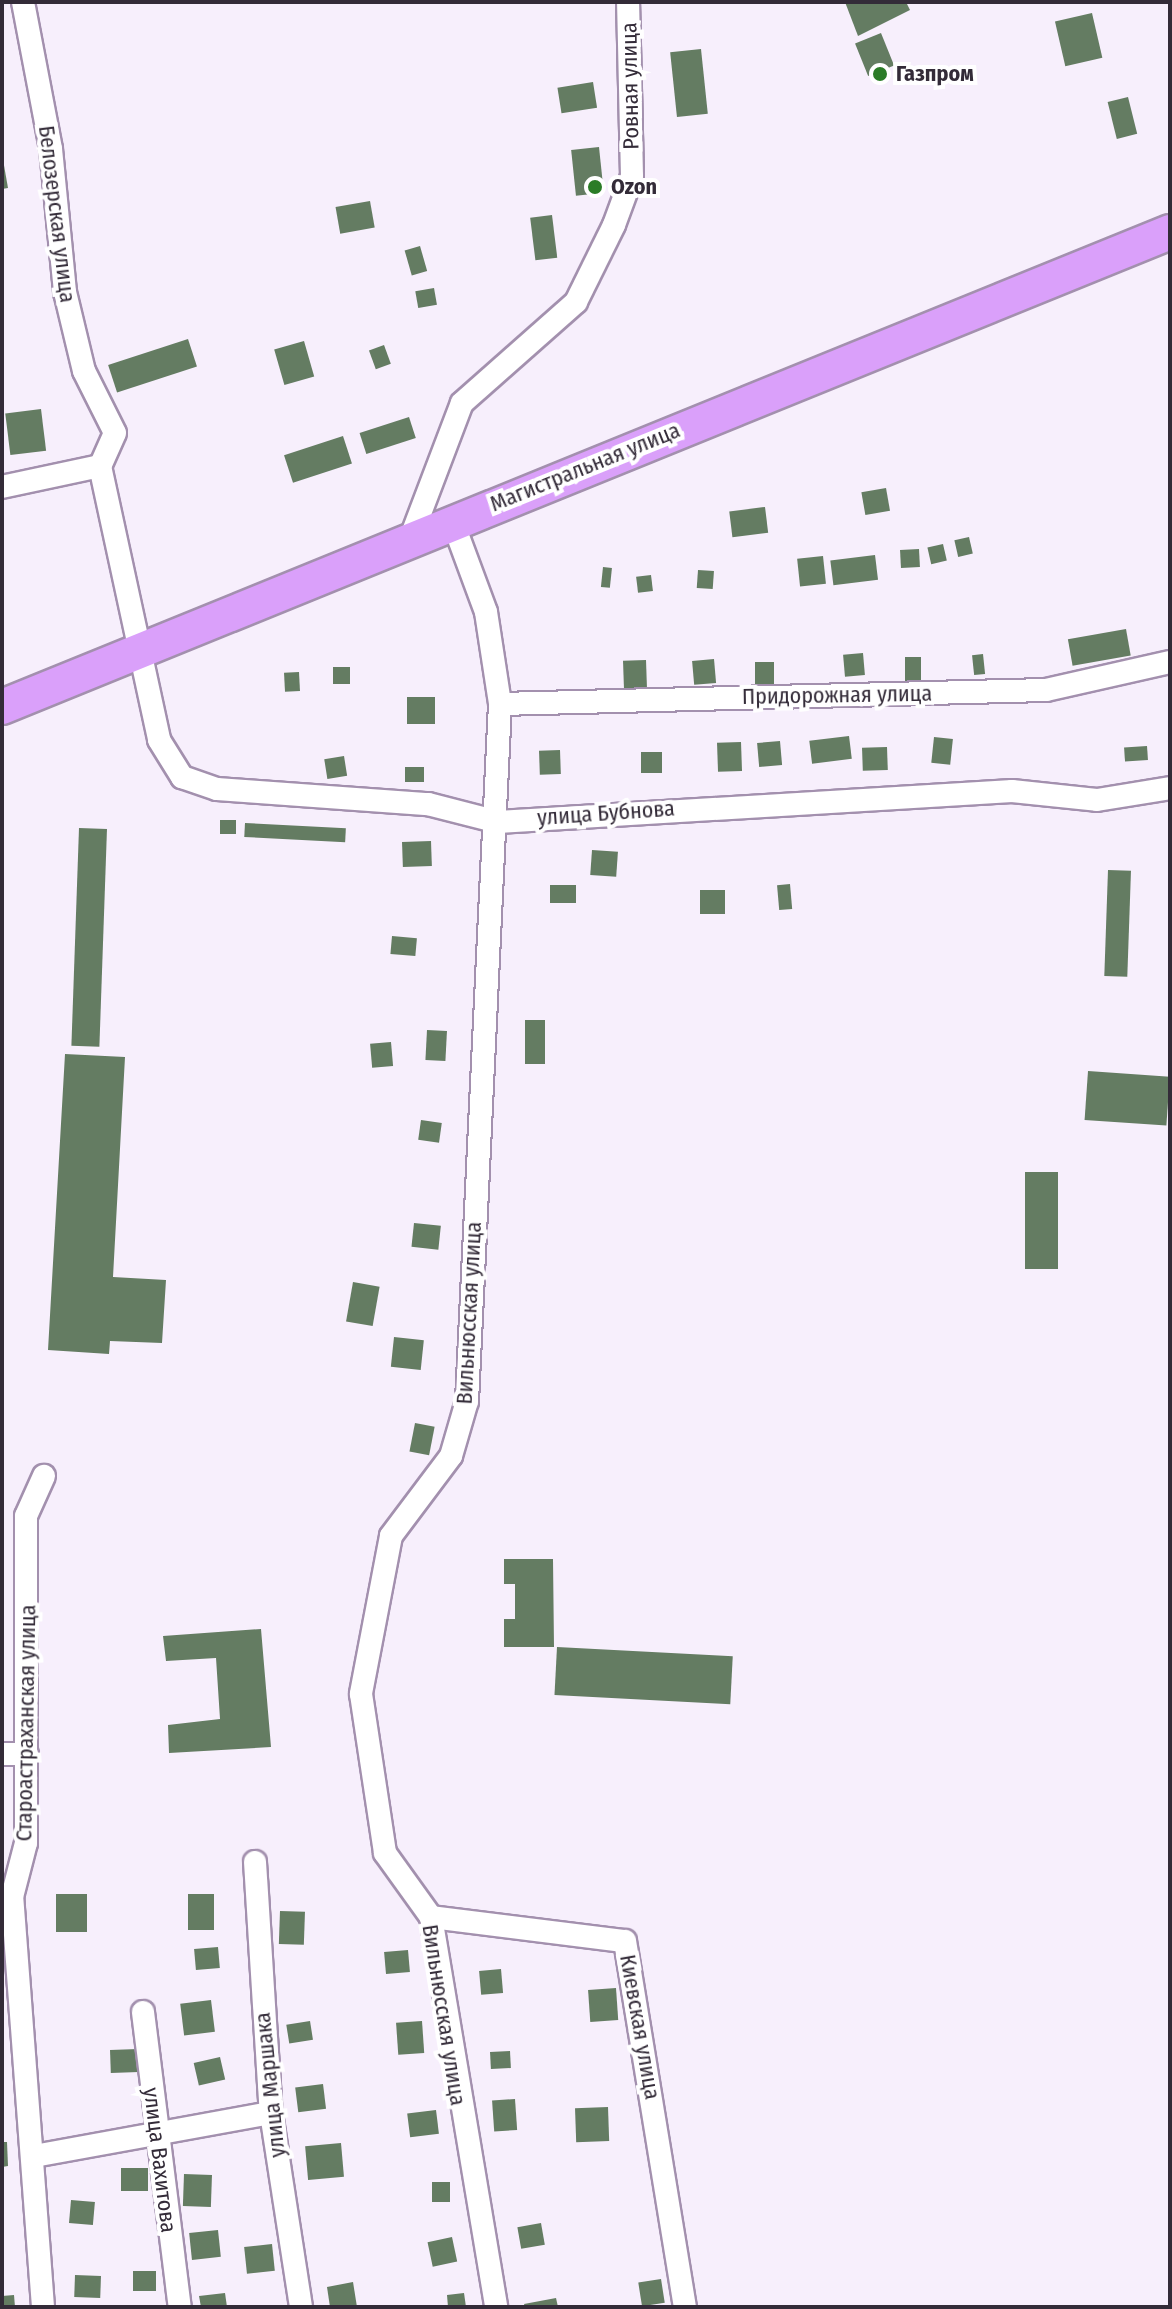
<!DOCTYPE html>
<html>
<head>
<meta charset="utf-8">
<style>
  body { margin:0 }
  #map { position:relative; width:1172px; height:2309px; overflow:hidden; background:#f7effc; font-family:"Fira Sans Condensed",sans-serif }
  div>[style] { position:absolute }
  .building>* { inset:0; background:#647c62; transform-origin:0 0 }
  .roads { filter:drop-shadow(2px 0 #a390ae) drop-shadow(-2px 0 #a390ae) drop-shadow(0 2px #a390ae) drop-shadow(0 -2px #a390ae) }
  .minor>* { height:22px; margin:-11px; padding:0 11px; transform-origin:11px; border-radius:11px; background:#fff }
  .highway>* { height:34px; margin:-17px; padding:0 17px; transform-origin:17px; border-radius:17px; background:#daa0fa }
  .dots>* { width:22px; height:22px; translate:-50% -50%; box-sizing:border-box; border:4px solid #fff; border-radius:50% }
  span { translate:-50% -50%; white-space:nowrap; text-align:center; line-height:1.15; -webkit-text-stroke:8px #fff; paint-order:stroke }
  .poi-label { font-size:22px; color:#332b38; font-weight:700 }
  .left { translate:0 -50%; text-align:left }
  .street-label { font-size:22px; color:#332b38 }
  .frame { position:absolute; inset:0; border:4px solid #332b38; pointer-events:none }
</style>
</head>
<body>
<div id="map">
  <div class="building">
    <div style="clip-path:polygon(845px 2px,906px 2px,910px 10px,858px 36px)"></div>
    <div style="left:1092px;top:13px;width:46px;height:38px;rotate:77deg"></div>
    <div style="left:881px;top:33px;width:35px;height:28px;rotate:68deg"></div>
    <div style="left:701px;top:49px;width:65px;height:31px;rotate:84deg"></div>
    <div style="left:593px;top:82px;width:26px;height:36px;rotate:81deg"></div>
    <div style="left:1128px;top:97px;width:38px;height:21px;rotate:76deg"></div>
    <div style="left:599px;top:147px;width:46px;height:28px;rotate:84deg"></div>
    <div style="clip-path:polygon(2px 154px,8px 188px,2px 189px)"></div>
    <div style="left:370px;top:201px;width:27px;height:35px;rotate:80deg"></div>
    <div style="left:552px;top:215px;width:43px;height:22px;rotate:83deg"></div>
    <div style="left:420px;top:246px;width:26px;height:16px;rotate:74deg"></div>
    <div style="left:434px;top:288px;width:17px;height:19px;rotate:80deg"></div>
    <div style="left:188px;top:339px;width:29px;height:84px;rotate:72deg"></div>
    <div style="left:304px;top:341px;width:37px;height:31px;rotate:74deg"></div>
    <div style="left:384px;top:345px;width:20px;height:16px;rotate:70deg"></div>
    <div style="left:41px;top:409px;width:42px;height:36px;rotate:83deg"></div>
    <div style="left:409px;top:417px;width:22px;height:52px;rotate:72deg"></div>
    <div style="left:343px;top:436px;width:29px;height:62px;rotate:72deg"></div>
    <div style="left:886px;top:488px;width:23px;height:25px;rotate:80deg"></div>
    <div style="left:765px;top:507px;width:26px;height:36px;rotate:83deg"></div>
    <div style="left:969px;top:537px;width:17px;height:15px;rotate:77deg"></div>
    <div style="left:943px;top:544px;width:17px;height:16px;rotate:77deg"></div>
    <div style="left:919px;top:549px;width:18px;height:19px;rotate:87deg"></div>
    <div style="left:875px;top:555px;width:25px;height:45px;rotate:83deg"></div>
    <div style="left:823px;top:556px;width:28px;height:26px;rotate:84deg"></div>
    <div style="left:603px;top:567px;width:9px;height:20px;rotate:6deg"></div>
    <div style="left:698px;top:570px;width:16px;height:18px;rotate:4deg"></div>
    <div style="left:651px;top:575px;width:16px;height:15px;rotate:83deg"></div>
    <div style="left:1126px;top:629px;width:27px;height:59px;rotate:80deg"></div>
    <div style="left:863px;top:653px;width:22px;height:20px;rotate:85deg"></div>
    <div style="left:983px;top:654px;width:20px;height:11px;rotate:84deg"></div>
    <div style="left:905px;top:657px;width:16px;height:26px"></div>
    <div style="left:714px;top:659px;width:24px;height:22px;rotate:85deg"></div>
    <div style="left:646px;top:660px;width:29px;height:23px;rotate:88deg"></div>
    <div style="left:755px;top:662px;width:19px;height:24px"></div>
    <div style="left:350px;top:667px;width:17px;height:17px;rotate:90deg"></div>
    <div style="left:299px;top:672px;width:19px;height:15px;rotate:87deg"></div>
    <div style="left:407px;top:697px;width:28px;height:27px"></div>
    <div style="left:849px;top:736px;width:23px;height:40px;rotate:83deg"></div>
    <div style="left:934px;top:737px;width:19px;height:26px;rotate:6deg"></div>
    <div style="left:780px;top:741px;width:24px;height:23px;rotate:85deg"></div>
    <div style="left:741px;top:742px;width:29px;height:24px;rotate:88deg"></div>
    <div style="left:1147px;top:746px;width:14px;height:23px;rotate:86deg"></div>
    <div style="left:887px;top:747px;width:23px;height:25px;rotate:88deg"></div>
    <div style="left:560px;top:750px;width:24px;height:21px;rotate:88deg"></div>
    <div style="left:662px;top:752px;width:21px;height:21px;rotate:90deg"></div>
    <div style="left:344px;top:756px;width:20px;height:20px;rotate:81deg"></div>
    <div style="left:405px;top:767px;width:19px;height:15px"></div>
    <div style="left:220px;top:820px;width:16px;height:14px"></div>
    <div style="left:245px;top:823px;width:101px;height:14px;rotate:3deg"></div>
    <div style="left:79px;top:828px;width:28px;height:218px;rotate:2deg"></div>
    <div style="left:431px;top:841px;width:25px;height:29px;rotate:88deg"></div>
    <div style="left:592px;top:850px;width:26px;height:25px;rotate:4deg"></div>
    <div style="left:1108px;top:870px;width:23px;height:106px;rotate:2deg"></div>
    <div style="left:790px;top:884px;width:25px;height:13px;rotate:85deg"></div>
    <div style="left:550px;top:885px;width:26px;height:18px"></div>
    <div style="left:725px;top:890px;width:24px;height:25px;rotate:90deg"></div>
    <div style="left:392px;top:936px;width:25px;height:18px;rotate:5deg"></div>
    <div style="left:525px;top:1020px;width:20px;height:44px"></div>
    <div style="left:427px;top:1030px;width:20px;height:30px;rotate:3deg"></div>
    <div style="left:391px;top:1042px;width:24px;height:21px;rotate:85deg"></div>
    <div style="clip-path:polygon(65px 1054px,125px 1057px,113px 1277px,166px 1280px,162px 1343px,110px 1341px,109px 1354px,48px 1350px)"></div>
    <div style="left:1088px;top:1071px;width:82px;height:49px;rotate:4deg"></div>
    <div style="left:421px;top:1120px;width:21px;height:20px;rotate:8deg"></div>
    <div style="left:1025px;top:1172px;width:33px;height:97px"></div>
    <div style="left:414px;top:1223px;width:27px;height:24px;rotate:6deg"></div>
    <div style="left:353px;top:1282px;width:27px;height:40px;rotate:10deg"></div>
    <div style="left:394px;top:1337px;width:30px;height:30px;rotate:6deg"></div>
    <div style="left:415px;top:1423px;width:20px;height:29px;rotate:11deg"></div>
    <div style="clip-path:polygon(504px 1559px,553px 1559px,554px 1647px,504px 1647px,504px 1619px,515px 1619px,515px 1584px,504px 1584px)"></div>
    <div style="clip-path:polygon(261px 1629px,271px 1747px,169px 1753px,168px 1725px,220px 1719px,216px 1658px,166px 1661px,163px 1636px)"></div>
    <div style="left:557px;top:1647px;width:176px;height:48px;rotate:3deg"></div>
    <div style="left:56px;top:1894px;width:31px;height:38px"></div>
    <div style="left:188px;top:1894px;width:26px;height:36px"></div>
    <div style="left:280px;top:1911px;width:25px;height:33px;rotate:2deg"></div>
    <div style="left:218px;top:1947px;width:21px;height:24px;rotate:85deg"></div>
    <div style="left:408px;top:1950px;width:22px;height:24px;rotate:85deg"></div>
    <div style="left:501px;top:1969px;width:24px;height:22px;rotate:85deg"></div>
    <div style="left:616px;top:1988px;width:32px;height:28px;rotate:86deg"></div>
    <div style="left:211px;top:2000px;width:32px;height:31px;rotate:83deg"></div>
    <div style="left:310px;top:2021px;width:19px;height:24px;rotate:81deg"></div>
    <div style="left:422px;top:2021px;width:32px;height:26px;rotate:86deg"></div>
    <div style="left:138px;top:2049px;width:23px;height:28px;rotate:88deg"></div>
    <div style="left:510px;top:2051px;width:17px;height:20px;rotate:87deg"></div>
    <div style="left:220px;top:2057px;width:23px;height:27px;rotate:77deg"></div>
    <div style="left:323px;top:2084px;width:25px;height:28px;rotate:83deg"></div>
    <div style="left:515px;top:2099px;width:31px;height:23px;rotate:86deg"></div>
    <div style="left:608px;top:2107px;width:34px;height:33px;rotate:88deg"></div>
    <div style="left:436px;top:2110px;width:24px;height:29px;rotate:83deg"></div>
    <div style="clip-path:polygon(2px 2142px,7px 2142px,8px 2166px,2px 2167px)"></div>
    <div style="left:341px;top:2143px;width:34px;height:36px;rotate:85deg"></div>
    <div style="left:148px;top:2168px;width:23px;height:27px;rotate:90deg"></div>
    <div style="left:184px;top:2174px;width:28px;height:32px;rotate:2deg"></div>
    <div style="left:450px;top:2182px;width:20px;height:18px;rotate:90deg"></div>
    <div style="left:71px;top:2200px;width:24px;height:23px;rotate:5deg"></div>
    <div style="left:541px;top:2223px;width:22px;height:24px;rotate:80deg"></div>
    <div style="left:218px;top:2230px;width:27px;height:29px;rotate:84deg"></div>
    <div style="left:452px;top:2237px;width:25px;height:25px;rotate:78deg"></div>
    <div style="left:272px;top:2244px;width:27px;height:28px;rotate:84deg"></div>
    <div style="left:133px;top:2271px;width:23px;height:20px"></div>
    <div style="left:75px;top:2275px;width:26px;height:22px;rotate:2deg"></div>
    <div style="left:661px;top:2279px;width:24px;height:23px;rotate:81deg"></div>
    <div style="clip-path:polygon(353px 2282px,357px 2307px,330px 2307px,327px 2287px)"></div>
    <div style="clip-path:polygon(225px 2293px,227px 2307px,201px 2307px,199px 2296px)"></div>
    <div style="clip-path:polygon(464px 2293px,466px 2307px,448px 2307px,447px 2295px)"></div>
    <div style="clip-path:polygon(14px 2295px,15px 2307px,2px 2307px,2px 2296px)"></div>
    <div style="clip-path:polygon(556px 2298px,558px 2307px,525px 2307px,524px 2304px)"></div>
  </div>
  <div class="roads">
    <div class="minor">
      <div style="left:23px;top:2px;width:150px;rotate:79.2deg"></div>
      <div style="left:51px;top:149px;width:144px;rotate:84.4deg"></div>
      <div style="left:65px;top:292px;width:81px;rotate:76.5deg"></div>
      <div style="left:84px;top:371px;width:69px;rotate:63.4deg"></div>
      <div style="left:115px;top:433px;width:36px;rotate:114deg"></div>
      <div style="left:100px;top:466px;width:280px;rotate:77.8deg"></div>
      <div style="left:159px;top:740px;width:44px;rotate:58.1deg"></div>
      <div style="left:182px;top:777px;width:37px;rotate:19deg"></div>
      <div style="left:217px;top:789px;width:212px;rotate:4.1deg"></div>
      <div style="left:428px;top:804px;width:72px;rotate:14.4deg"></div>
      <div style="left:498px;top:822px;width:515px;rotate:-3.45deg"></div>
      <div style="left:1012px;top:791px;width:85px;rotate:6deg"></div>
      <div style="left:1097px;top:800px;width:74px;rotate:-9.3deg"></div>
      <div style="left:2px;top:487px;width:100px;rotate:-12.1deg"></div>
      <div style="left:452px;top:520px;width:98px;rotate:69.7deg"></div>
      <div style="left:486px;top:612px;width:93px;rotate:81.3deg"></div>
      <div style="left:500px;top:704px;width:698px;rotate:92.71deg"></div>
      <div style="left:467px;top:1401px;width:57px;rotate:106.2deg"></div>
      <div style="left:451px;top:1456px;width:100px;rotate:126.9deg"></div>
      <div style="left:391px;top:1536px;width:161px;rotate:100.8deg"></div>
      <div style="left:361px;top:1694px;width:161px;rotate:81.4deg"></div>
      <div style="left:385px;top:1853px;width:79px;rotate:54.3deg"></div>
      <div style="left:431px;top:1917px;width:395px;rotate:80.5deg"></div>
      <div style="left:411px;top:537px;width:143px;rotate:-69.2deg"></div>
      <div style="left:462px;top:403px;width:152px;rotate:-41.5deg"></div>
      <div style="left:576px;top:302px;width:86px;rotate:-63.7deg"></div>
      <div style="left:614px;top:225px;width:52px;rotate:-69.8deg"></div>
      <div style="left:632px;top:176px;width:174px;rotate:-91.3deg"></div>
      <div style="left:500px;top:704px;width:546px;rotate:-1.47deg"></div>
      <div style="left:1046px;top:690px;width:127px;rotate:-12.7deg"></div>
      <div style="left:2px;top:1754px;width:25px"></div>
      <div style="left:255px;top:1862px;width:252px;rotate:86.4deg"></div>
      <div style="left:271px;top:2113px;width:196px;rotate:81.2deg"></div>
      <div style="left:431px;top:1917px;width:195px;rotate:7.1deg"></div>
      <div style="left:625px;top:1941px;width:371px;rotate:80.7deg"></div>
      <div style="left:143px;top:2012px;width:297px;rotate:82.9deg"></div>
      <div style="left:34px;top:2156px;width:241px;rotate:-10.3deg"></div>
      <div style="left:43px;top:2307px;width:411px;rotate:-94.3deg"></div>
      <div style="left:12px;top:1897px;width:56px;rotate:-75.5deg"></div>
      <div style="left:26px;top:1843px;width:327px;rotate:-90deg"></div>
      <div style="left:26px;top:1516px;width:44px;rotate:-65.8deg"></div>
    </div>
    <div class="highway">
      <div style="left:2px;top:707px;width:1261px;rotate:-22.13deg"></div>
    </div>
  </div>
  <div class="dots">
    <div style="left:880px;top:74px;background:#2b7c27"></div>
    <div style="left:595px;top:187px;background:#2b7c27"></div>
  </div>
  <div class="poi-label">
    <span class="left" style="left:896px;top:74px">Газпром</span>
    <span class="left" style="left:611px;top:187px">Ozon</span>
  </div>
  <div class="street-label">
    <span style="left:630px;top:86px;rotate:-91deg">Ровная улица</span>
    <span style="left:57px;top:214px;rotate:83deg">Белозерская улица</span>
    <span style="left:585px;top:467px;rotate:-22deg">Магистральная улица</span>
    <span style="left:837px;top:695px;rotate:-1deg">Придорожная улица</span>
    <span style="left:606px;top:813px;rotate:-4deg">улица Бубнова</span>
    <span style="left:469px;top:1313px;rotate:-87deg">Вильнюсская улица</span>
    <span style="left:26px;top:1723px;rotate:-89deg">Староастраханская улица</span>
    <span style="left:444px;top:2015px;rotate:81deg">Вильнюсская улица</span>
    <span style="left:640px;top:2027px;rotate:80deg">Киевская улица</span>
    <span style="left:270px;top:2085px;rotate:-96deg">улица Маршака</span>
    <span style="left:160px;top:2160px;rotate:83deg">улица Вахитова</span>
  </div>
  <div class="frame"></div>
</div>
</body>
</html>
